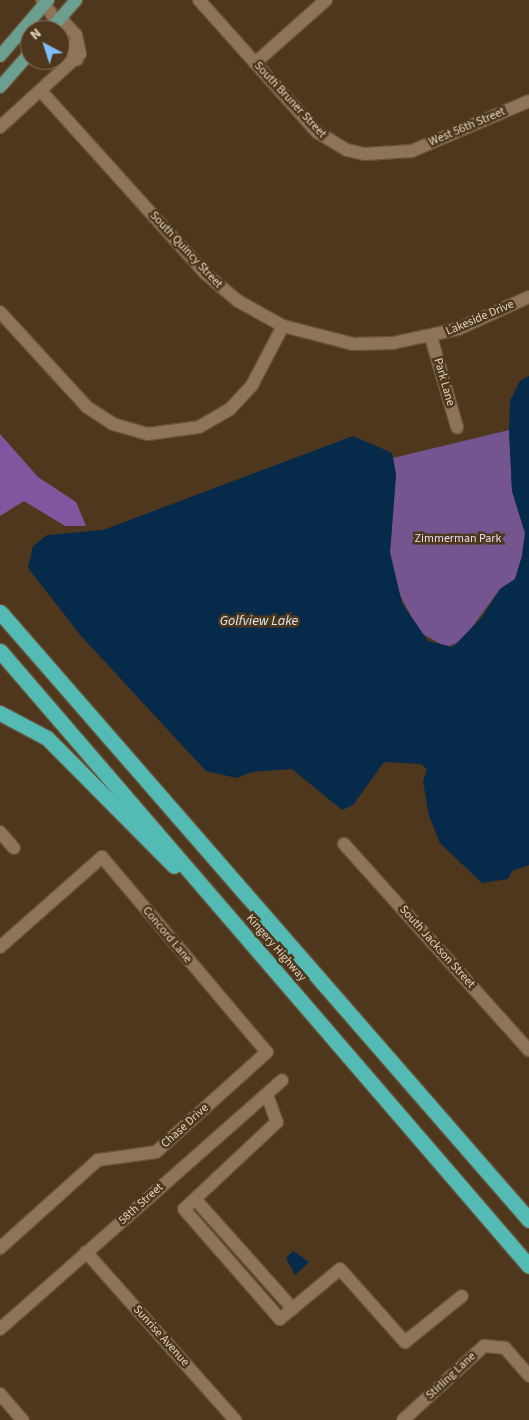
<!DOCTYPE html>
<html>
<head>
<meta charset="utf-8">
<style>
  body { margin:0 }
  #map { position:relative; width:529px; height:1420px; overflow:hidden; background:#4e371c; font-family:"Source Sans 3",sans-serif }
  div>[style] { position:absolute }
  .green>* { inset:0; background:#75558f }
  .forest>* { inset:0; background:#80579f }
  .water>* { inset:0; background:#052a4a }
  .roads { filter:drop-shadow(1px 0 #67543c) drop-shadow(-1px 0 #67543c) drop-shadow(0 1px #67543c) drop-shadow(0 -1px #67543c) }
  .minor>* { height:12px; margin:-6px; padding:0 6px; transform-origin:6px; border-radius:6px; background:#8e7458 }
  .major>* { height:12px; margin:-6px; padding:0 6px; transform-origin:6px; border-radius:6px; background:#6b9f8f }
  .highway>* { height:15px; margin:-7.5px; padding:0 7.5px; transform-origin:7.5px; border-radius:7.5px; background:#53bbb4 }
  span { translate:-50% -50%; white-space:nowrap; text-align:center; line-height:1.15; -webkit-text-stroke:5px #4e371c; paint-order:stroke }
  .street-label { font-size:12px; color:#e0d2c2 }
  .park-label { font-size:12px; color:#e7dcf1 }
  .water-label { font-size:14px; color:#d5e6f7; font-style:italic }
  .north { position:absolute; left:20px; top:20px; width:50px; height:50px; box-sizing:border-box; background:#4e371c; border:1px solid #88755e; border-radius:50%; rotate:320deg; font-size:14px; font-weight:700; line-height:20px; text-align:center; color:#e0d2c2 }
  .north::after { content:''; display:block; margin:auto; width:18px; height:22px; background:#7fbdfa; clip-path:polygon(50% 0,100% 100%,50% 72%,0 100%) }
</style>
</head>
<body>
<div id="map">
  <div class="green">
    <div style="clip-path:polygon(509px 430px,512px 491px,525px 533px,522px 556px,515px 579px,500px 589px,462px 641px,446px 647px,419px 632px,396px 587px,390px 552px,396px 475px,393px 458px)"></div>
  </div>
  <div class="forest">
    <div style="clip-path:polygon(0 434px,38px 477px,76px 502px,86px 526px,65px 526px,24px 501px,0 516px)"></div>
  </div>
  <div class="water">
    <div style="clip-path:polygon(529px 376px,529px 865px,512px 871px,508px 879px,482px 883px,440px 843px,429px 816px,423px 781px,427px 769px,421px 764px,384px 762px,353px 805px,342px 810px,292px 769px,252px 772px,237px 778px,206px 771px,82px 637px,28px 568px,33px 546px,47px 535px,103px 530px,353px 436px,392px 453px,396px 475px,390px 552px,402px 603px,428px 641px,453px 647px,482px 617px,500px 589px,515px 579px,522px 556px,525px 533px,512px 491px,509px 430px,510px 401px,520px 381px)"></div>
    <div style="clip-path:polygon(293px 1251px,309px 1262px,295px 1275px,286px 1258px)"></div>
  </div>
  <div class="roads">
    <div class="minor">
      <div style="left:42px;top:0;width:27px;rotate:56deg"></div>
      <div style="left:199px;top:0;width:177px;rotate:48.2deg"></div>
      <div style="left:317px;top:132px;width:35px;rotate:31deg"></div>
      <div style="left:347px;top:150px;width:18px;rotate:13deg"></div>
      <div style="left:365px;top:154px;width:47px;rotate:-3.7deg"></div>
      <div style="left:412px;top:151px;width:127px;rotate:-23.1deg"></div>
      <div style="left:60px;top:36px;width:29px;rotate:54deg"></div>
      <div style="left:255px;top:63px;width:95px;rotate:-41.6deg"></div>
      <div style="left:41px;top:91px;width:246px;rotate:48deg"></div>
      <div style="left:206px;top:274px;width:42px;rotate:40.2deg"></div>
      <div style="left:238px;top:301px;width:51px;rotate:29.1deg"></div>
      <div style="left:283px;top:326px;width:72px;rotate:14.4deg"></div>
      <div style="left:353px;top:344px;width:40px;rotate:-1.4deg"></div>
      <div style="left:393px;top:343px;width:66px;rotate:-12.2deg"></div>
      <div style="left:458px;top:329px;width:78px;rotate:-24.3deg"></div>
      <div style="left:0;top:127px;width:108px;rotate:-42.4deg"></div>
      <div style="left:80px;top:54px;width:19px;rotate:-102deg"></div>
      <div style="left:76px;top:35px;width:16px;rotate:-133deg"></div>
      <div style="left:65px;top:23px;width:8px;rotate:-173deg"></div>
      <div style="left:0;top:312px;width:129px;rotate:47.5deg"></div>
      <div style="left:87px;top:407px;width:31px;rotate:33deg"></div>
      <div style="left:113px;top:424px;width:36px;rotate:16deg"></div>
      <div style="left:148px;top:434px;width:51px;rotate:-7.8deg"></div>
      <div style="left:199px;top:427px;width:36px;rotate:-30deg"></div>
      <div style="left:230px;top:409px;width:33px;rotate:-47deg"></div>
      <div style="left:252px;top:385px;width:67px;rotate:-62.3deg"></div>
      <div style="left:431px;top:337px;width:94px;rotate:73.9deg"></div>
      <div style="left:0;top:832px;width:21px;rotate:49deg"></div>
      <div style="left:344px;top:844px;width:277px;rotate:48.1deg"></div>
      <div style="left:0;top:947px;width:136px;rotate:-41.4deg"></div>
      <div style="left:102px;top:857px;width:255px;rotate:49.8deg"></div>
      <div style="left:267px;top:1052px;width:149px;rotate:138deg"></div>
      <div style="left:156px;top:1152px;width:59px;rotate:172.1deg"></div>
      <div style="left:98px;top:1160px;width:132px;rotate:138.1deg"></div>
      <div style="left:267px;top:1095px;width:29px;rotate:70deg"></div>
      <div style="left:277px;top:1122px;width:127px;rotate:136.9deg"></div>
      <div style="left:184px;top:1209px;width:146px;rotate:48.9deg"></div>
      <div style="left:280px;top:1319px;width:78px;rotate:-39.8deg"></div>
      <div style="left:340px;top:1269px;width:98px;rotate:48.3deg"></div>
      <div style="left:405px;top:1342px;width:73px;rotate:-38.9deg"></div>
      <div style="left:195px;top:1199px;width:147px;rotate:48.3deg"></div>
      <div style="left:86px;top:1252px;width:225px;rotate:48.4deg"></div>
      <div style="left:0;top:1329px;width:376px;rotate:-41.4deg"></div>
      <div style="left:0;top:1394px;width:35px;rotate:49deg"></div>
      <div style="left:403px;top:1420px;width:110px;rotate:-42.4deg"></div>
      <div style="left:484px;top:1346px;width:21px;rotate:5deg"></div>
      <div style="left:505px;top:1348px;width:37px;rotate:49deg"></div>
    </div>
    <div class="major">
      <div style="left:50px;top:30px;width:40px;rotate:-49deg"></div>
      <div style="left:0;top:56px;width:74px;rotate:-49.4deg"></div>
      <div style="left:0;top:87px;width:45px;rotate:-48.6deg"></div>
    </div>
    <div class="highway">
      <div style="left:0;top:612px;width:806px;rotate:48.97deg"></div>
      <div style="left:0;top:651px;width:811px;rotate:49.3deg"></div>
      <div style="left:0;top:713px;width:53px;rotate:28deg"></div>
      <div style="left:47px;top:738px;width:180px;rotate:45.2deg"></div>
    </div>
  </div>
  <div class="street-label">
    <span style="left:290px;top:100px;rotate:47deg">South Bruner Street</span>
    <span style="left:467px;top:127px;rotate:-23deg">West 56th Street</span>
    <span style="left:186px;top:250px;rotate:47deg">South Quincy Street</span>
    <span style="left:480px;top:318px;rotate:-23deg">Lakeside Drive</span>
    <span style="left:444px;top:382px;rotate:74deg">Park Lane</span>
    <span style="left:167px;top:935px;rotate:50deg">Concord Lane</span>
    <span style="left:437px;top:947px;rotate:48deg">South Jackson Street</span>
    <span style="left:276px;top:948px;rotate:49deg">Kingery Highway</span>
    <span style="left:185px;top:1126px;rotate:-42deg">Chase Drive</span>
    <span style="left:141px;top:1204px;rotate:-42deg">58th Street</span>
    <span style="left:161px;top:1336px;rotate:48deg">Sunrise Avenue</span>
    <span style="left:451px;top:1376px;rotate:-43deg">Stirling Lane</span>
  </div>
  <div class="park-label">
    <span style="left:458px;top:539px">Zimmerman Park</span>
  </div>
  <div class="water-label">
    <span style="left:259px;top:621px">Golfview Lake</span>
  </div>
  <div class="north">N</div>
</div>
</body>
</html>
